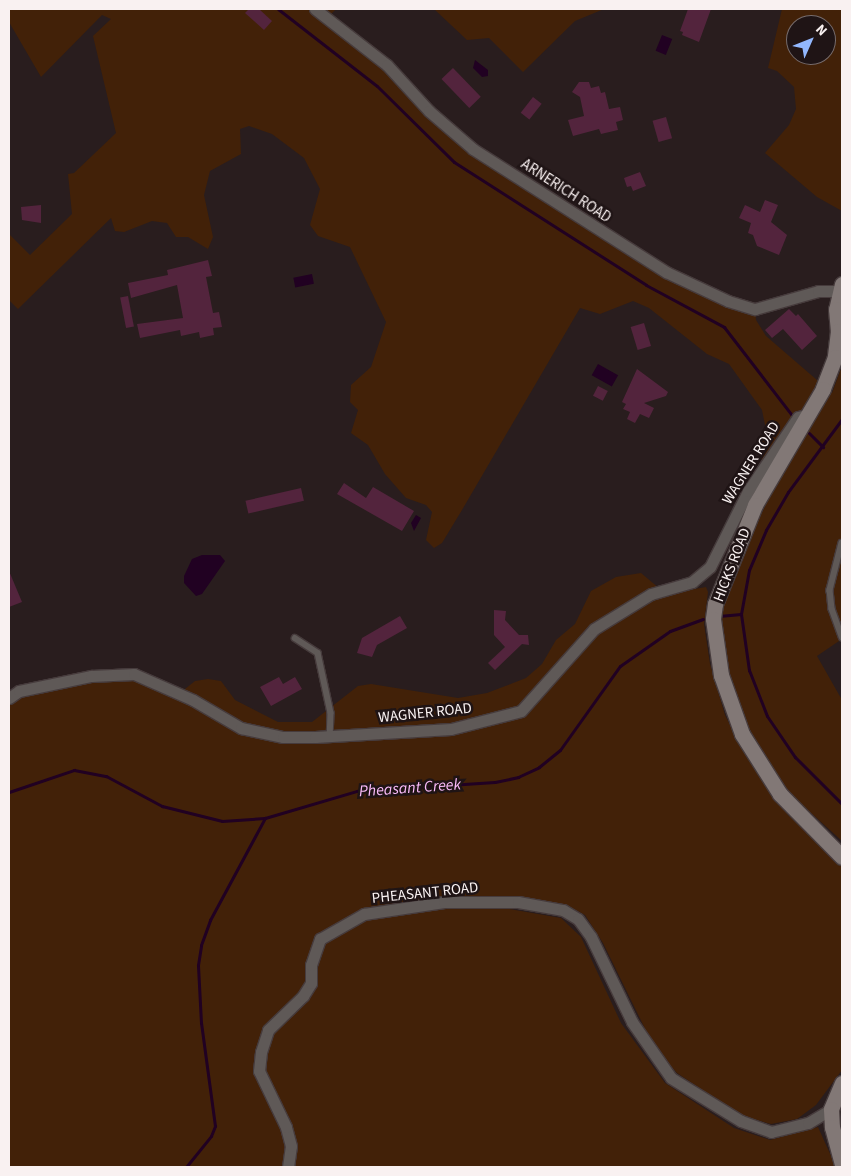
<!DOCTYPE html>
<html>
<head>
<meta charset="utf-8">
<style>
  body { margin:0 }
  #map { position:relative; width:851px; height:1176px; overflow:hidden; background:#291d1e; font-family:"Source Sans 3",sans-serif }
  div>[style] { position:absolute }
  .green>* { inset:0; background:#422108 }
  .water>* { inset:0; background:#210122; transform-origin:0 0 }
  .stream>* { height:3px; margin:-1.5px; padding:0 1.5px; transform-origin:1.5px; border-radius:1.5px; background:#210122 }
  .building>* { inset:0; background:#53243d; transform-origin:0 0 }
  .roads { filter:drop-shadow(1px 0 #463b3c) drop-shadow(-1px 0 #463b3c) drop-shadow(0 1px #463b3c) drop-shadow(0 -1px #463b3c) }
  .lane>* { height:5.5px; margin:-2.75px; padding:0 2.75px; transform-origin:2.75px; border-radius:2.75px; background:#5f5957 }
  .street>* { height:11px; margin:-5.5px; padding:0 5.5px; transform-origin:5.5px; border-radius:5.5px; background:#5f5957 }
  .secondary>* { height:15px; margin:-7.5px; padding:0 7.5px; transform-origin:7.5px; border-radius:7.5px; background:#827876 }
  span { translate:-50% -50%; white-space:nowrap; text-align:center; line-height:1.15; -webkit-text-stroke:5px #1f1415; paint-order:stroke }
  .street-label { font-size:15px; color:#f9f1f1 }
  .water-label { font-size:16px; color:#fabbf9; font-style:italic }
  .frame { position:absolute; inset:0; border:10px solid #f9f1f1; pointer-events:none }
  .north { position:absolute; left:786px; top:15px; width:50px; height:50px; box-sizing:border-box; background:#1f1415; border:1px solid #766c6d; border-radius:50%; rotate:46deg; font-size:14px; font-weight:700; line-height:20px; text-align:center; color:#f9f1f1 }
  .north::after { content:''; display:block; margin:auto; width:18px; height:22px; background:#92b7fd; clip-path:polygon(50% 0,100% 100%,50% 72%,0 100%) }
</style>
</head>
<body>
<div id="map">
  <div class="green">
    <div style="clip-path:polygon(9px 9px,336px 9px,327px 18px,387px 65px,450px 131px,666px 272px,755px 309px,756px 320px,766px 336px,832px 393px,842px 366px,842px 639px,817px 656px,842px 700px,842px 841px,800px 803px,771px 772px,745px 733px,726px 674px,718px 619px,722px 597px,777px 481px,757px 453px,766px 430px,762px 410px,729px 364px,707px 354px,649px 308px,633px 301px,600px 314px,580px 308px,462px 510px,442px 543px,434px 548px,426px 540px,432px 512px,426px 505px,406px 498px,385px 474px,368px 445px,351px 433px,358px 410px,350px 402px,351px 385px,371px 367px,386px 322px,350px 247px,318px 236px,310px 225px,320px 189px,304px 158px,272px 134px,249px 126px,240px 129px,241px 154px,210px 171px,204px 195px,213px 237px,208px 249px,188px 237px,176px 237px,167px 223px,152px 221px,124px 232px,115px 231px,111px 218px,18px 309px,9px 300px,9px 234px,30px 255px,72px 214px,68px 174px,74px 173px,116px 133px,93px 36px,111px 19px,102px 15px,41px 77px,9px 22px)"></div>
    <div style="clip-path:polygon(434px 9px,604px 9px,575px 21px,523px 72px,489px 38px,467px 40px)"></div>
    <div style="clip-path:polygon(evenodd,782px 9px,842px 9px,842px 211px,817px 197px,765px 153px,789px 125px,796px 109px,794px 87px,777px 71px,768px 68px,782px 9px,796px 25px,826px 25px,826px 55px,796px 55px,796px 25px)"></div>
    <div style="clip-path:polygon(641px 573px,666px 594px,706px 587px,708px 592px,704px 624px,710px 664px,725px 715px,737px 739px,788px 815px,842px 865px,842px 1070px,816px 1105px,797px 1119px,771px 1124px,740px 1115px,677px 1073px,654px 1047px,603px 943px,585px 915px,567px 905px,494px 896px,492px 906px,561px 918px,581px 937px,621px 1023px,665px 1083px,734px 1128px,770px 1140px,818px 1127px,836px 1167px,9px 1167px,9px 704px,20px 698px,92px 681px,133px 678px,175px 697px,195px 681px,208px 679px,221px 681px,235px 700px,278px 722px,312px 722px,358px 686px,371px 684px,458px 698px,487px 693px,526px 678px,542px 664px,556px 640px,575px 624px,591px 591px,616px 577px)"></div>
  </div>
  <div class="water">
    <div style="left:662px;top:35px;width:11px;height:17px;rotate:22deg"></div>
    <div style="clip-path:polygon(475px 60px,488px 70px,488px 76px,482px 77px,473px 68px)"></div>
    <div style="left:312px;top:274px;width:10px;height:19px;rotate:79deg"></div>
    <div style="left:598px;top:364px;width:23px;height:13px;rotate:29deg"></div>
    <div style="clip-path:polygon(416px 515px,421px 518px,414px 531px,411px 523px)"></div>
    <div style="clip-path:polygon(202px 555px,220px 555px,225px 561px,202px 594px,196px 596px,184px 583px,184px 576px,192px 559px)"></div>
  </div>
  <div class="stream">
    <div style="left:278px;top:9px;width:125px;rotate:37.9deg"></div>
    <div style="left:377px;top:86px;width:108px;rotate:44.6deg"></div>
    <div style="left:454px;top:162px;width:228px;rotate:32.6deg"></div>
    <div style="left:646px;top:285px;width:89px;rotate:28.3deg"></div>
    <div style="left:724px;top:327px;width:115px;rotate:52.4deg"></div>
    <div style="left:842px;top:419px;width:91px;rotate:126.5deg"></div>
    <div style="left:788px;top:492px;width:44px;rotate:120.1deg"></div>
    <div style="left:766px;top:530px;width:43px;rotate:113deg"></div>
    <div style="left:749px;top:570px;width:45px;rotate:100.3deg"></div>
    <div style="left:741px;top:614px;width:57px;rotate:81.9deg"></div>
    <div style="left:749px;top:670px;width:49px;rotate:68.6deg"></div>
    <div style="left:767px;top:716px;width:50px;rotate:55.7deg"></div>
    <div style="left:795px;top:757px;width:66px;rotate:45deg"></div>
    <div style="left:809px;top:433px;width:20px;rotate:45deg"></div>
    <div style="left:719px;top:616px;width:22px;rotate:-5deg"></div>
    <div style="left:9px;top:792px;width:69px;rotate:-18.7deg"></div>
    <div style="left:74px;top:770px;width:33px;rotate:11deg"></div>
    <div style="left:106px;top:776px;width:64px;rotate:28.2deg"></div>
    <div style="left:162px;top:806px;width:62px;rotate:14deg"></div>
    <div style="left:222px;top:821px;width:43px;rotate:-4deg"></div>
    <div style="left:265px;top:818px;width:96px;rotate:-16.4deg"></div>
    <div style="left:357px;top:791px;width:138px;rotate:-3.7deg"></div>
    <div style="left:495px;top:782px;width:24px;rotate:-12deg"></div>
    <div style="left:518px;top:777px;width:23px;rotate:-25deg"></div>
    <div style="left:539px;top:767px;width:27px;rotate:-39deg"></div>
    <div style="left:560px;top:750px;width:103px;rotate:-54.5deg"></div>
    <div style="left:620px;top:666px;width:61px;rotate:-35deg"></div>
    <div style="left:670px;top:631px;width:35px;rotate:-20deg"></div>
    <div style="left:186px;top:1167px;width:40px;rotate:-51deg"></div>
    <div style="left:211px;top:1136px;width:11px;rotate:-68deg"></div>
    <div style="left:215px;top:1126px;width:104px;rotate:-97.7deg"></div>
    <div style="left:201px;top:1023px;width:58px;rotate:-93deg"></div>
    <div style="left:198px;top:965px;width:20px;rotate:-81deg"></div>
    <div style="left:201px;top:945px;width:27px;rotate:-70deg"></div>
    <div style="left:210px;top:920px;width:116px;rotate:-61.7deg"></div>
  </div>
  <div class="building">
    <div style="clip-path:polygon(249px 9px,259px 9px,272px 21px,264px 30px,245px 13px)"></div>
    <div style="clip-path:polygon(688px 9px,711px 9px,699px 42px,682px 35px,683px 32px,680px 31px)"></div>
    <div style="left:453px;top:68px;width:40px;height:16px;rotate:46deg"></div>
    <div style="clip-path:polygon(579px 82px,589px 82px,591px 88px,599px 86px,601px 93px,605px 92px,609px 109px,620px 107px,623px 120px,616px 122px,618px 130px,601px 134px,599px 129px,573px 136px,568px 120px,584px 116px,580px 97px,572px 92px)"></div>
    <div style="left:533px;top:97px;width:11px;height:20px;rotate:38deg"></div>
    <div style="left:666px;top:117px;width:22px;height:14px;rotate:74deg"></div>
    <div style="clip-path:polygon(640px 172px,646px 186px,633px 191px,631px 186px,627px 187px,624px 178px)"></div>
    <div style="clip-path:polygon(765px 200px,778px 205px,771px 222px,787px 235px,779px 255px,757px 246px,753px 235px,748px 233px,751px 223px,739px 218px,745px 205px,760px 212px)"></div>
    <div style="clip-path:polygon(41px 205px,41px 223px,22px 220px,21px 207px)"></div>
    <div style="clip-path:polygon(208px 260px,212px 276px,206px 277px,213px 313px,219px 312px,222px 327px,213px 328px,214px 335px,200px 338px,199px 332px,181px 336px,180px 330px,140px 338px,137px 324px,183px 318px,177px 285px,131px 298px,128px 283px,168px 275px,167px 270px)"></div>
    <div style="left:128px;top:296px;width:31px;height:8px;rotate:79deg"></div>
    <div style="clip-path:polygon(789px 309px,796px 316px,798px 314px,817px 336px,802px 350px,783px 329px,772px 338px,765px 330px)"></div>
    <div style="left:644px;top:323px;width:24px;height:14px;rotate:73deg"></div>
    <div style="clip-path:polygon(637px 369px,668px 392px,666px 396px,644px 403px,654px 408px,649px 418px,640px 414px,635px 423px,627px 419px,630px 412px,623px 409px,626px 404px,622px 402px)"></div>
    <div style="left:598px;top:386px;width:11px;height:11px;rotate:27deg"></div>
    <div style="clip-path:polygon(344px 483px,366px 498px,373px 487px,414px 511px,402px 531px,337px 494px)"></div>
    <div style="left:301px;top:488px;width:13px;height:57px;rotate:77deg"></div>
    <div style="clip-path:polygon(9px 571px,22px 602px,9px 607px)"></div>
    <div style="clip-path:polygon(494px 610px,506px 611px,505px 620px,519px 635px,528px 635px,529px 645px,522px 644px,495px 670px,488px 663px,505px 647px,494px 635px)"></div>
    <div style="clip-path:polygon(400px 616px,407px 628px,377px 645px,372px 657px,357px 653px,362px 638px)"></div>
    <div style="clip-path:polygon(279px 677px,283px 684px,295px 677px,302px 689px,271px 706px,260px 687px)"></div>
  </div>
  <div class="roads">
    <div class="lane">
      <div style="left:842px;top:543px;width:49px;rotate:104.3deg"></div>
      <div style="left:830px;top:590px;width:19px;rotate:84deg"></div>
      <div style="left:832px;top:609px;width:30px;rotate:70deg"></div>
      <div style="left:295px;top:638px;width:27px;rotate:33deg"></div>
      <div style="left:318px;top:653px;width:61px;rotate:77.8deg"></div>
      <div style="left:331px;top:713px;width:23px;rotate:92deg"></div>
    </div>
    <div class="street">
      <div style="left:315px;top:9px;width:91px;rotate:37.9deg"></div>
      <div style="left:387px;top:65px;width:62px;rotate:47.6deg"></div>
      <div style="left:429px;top:111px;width:58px;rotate:40.8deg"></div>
      <div style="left:473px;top:149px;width:229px;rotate:32.5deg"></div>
      <div style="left:666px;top:272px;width:68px;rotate:25.1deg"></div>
      <div style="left:728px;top:301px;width:28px;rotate:17deg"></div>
      <div style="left:755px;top:309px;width:66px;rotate:-15.9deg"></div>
      <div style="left:818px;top:291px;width:21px"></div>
      <div style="left:9px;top:698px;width:12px;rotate:-35deg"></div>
      <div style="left:19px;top:691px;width:74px;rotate:-11.8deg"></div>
      <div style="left:91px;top:676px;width:43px;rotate:-2.7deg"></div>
      <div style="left:134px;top:674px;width:64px;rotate:23.8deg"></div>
      <div style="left:193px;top:700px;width:56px;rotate:30.3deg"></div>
      <div style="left:241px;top:728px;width:43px;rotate:12.1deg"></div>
      <div style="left:283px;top:737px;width:32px"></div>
      <div style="left:315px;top:737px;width:136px;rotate:-3.4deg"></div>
      <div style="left:451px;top:729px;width:72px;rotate:-14.4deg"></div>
      <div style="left:521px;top:711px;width:110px;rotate:-48.3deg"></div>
      <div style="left:594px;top:629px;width:67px;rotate:-31.6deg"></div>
      <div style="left:651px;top:594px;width:43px;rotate:-16.3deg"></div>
      <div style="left:692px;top:582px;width:23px;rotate:-40deg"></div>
      <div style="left:710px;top:567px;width:85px;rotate:-63.4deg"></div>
      <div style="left:748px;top:491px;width:89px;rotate:-56deg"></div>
      <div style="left:798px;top:417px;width:12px;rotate:-14deg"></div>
      <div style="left:288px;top:1167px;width:21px;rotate:-82deg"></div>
      <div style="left:291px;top:1146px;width:20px;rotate:-105deg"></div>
      <div style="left:286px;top:1127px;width:62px;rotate:-115.7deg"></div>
      <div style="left:259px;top:1071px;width:19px;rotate:-84deg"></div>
      <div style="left:261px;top:1052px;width:23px;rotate:-72deg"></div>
      <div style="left:268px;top:1030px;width:49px;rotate:-44.2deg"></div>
      <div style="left:303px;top:996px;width:15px;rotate:-58deg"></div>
      <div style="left:311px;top:983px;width:18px;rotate:-90deg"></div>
      <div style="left:311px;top:965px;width:28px;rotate:-71deg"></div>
      <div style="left:320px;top:939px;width:51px;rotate:-29.6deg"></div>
      <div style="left:364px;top:914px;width:81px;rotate:-8.5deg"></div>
      <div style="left:444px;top:902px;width:74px"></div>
      <div style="left:518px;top:902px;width:46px;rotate:10.1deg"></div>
      <div style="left:563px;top:910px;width:17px;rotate:31deg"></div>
      <div style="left:578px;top:919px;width:22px;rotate:54deg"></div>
      <div style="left:591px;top:937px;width:94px;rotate:64.2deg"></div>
      <div style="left:632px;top:1022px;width:68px;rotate:55.1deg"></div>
      <div style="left:671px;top:1078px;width:82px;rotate:31.6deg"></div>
      <div style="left:741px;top:1121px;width:32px;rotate:20deg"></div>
      <div style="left:771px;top:1132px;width:38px;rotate:-14deg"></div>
      <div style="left:808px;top:1123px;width:27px;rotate:-31deg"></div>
    </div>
    <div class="secondary">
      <div style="left:842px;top:284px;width:26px;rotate:103deg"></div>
      <div style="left:836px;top:309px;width:22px;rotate:85deg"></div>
      <div style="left:838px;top:331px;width:26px;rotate:97deg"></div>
      <div style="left:835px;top:357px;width:34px;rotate:111deg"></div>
      <div style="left:823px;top:389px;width:134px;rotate:120.4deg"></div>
      <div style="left:755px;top:505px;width:107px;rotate:112deg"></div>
      <div style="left:715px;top:604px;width:15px;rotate:98deg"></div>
      <div style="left:713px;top:619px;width:57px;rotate:81.9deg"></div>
      <div style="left:721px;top:675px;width:63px;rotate:70.4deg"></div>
      <div style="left:742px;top:734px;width:71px;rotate:57.7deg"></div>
      <div style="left:780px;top:794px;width:88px;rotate:45.5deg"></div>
      <div style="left:842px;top:1083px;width:28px;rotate:113deg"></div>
      <div style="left:831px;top:1109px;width:18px;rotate:87deg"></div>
      <div style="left:832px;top:1127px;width:38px;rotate:75deg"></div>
    </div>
  </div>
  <div class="street-label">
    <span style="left:566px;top:191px;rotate:33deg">ARNERICH ROAD</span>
    <span style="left:751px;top:463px;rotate:-58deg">WAGNER ROAD</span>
    <span style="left:732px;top:565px;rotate:-69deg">HICKS ROAD</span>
    <span style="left:425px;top:713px;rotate:-6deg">WAGNER ROAD</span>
    <span style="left:425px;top:893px;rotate:-6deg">PHEASANT ROAD</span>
  </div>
  <div class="water-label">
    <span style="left:410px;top:788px;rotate:-4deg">Pheasant Creek</span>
  </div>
  <div class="frame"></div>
  <div class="north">N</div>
</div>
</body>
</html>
